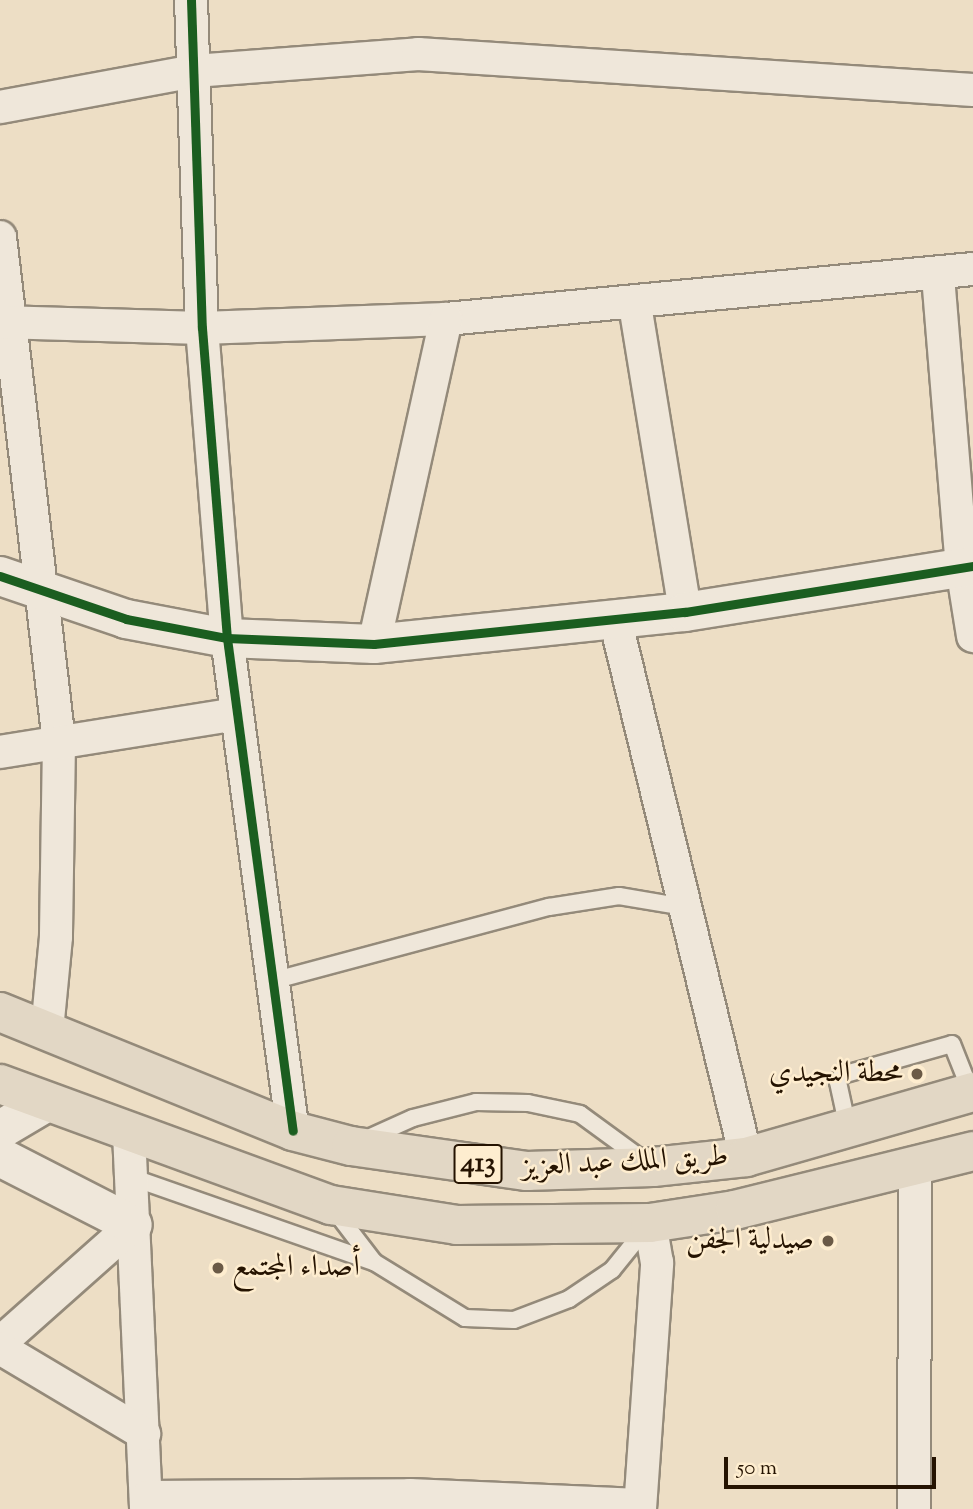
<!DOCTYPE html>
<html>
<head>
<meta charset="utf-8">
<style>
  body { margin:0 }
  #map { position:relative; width:973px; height:1509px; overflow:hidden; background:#eddec5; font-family:"Sorts Mill Goudy",Amiri,serif }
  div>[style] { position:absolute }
  .roads { filter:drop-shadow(2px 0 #948a7a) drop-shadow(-2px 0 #948a7a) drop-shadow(0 2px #948a7a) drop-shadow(0 -2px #948a7a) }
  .lane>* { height:16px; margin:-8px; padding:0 8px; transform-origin:8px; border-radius:8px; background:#efe7da }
  .street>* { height:32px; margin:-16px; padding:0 16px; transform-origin:16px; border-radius:16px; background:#efe7da }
  .secondary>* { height:38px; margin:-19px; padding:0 19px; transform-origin:19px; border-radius:19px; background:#efe7da }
  .highway>* { height:38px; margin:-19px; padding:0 19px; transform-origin:19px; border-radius:19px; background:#e2d7c5 }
  .cycleway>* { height:9px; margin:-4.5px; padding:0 4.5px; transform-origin:4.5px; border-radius:4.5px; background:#1b5e20 }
  .dots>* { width:19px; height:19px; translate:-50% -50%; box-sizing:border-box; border:4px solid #feedcf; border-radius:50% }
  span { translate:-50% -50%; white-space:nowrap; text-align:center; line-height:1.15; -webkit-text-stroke:5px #feedcf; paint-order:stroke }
  .shield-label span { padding:2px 5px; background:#feedcf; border:2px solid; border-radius:5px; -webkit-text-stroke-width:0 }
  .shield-label { font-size:28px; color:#251301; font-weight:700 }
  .poi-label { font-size:30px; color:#251301 }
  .right { translate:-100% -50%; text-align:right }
  .left { translate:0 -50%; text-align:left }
  .street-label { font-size:30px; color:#251301 }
  .scale { position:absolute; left:724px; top:1457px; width:212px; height:32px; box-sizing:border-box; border:4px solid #251301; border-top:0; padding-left:9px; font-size:21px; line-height:24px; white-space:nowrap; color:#251301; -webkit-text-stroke:5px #feedcf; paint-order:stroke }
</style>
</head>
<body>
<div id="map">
  <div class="roads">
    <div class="lane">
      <div style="left:272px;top:981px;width:287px;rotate:-15deg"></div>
      <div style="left:549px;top:907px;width:71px;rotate:-8.9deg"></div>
      <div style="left:619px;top:896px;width:67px;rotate:9.5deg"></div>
      <div style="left:848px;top:1128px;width:47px;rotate:-102.3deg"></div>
      <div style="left:838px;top:1082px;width:8px;rotate:-60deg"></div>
      <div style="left:842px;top:1075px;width:114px;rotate:-15.7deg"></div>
      <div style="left:952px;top:1044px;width:52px;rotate:68.4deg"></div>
      <div style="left:366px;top:1139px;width:51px;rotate:-24.1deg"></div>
      <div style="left:413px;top:1118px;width:65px;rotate:-14.3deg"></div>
      <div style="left:476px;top:1102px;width:52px;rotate:1.1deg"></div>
      <div style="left:528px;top:1103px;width:53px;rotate:11.9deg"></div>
      <div style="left:580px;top:1114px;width:78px;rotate:36.1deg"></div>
      <div style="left:131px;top:1177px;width:257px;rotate:19.3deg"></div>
      <div style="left:374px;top:1262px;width:107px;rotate:31.6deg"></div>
      <div style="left:465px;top:1318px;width:49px;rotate:2.3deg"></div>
      <div style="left:514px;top:1320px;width:59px;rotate:-20.9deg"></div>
      <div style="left:569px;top:1299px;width:52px;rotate:-34deg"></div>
      <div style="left:612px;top:1270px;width:54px;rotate:-51deg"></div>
      <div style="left:335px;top:1211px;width:64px;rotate:52.6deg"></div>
    </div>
    <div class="street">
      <div style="left:191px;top:0;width:328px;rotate:88.1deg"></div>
      <div style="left:202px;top:328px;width:311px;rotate:85.4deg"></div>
      <div style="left:227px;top:638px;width:497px;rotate:82.4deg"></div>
      <div style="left:0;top:107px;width:197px;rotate:-10.5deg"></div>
      <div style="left:194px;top:71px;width:225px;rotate:-4.3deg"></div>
      <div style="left:418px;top:54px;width:556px;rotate:3.71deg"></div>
      <div style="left:0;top:237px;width:508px;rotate:83.34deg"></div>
      <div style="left:59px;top:742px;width:195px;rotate:90.9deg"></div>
      <div style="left:56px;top:937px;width:94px;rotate:95.5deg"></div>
      <div style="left:938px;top:276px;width:292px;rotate:85.3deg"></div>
      <div style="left:962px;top:567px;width:70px;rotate:80.9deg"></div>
      <div style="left:635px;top:305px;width:311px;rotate:80.7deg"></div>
      <div style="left:0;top:322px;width:202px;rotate:1.7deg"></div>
      <div style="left:202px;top:328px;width:244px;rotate:-2.1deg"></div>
      <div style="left:446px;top:319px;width:529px;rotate:-5.42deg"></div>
      <div style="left:615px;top:619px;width:554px;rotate:76.32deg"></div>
      <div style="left:374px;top:644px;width:333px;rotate:-77.5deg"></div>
      <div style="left:0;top:752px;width:239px;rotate:-9.1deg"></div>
      <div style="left:129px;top:1133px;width:376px;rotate:87.4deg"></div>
      <div style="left:0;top:1343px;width:178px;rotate:-41.6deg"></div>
      <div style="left:0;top:1348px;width:168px;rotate:30.8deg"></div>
      <div style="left:147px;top:1497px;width:263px;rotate:-0.4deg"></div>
      <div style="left:410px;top:1495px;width:230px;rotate:2.5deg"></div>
      <div style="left:640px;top:1509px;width:247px;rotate:-86deg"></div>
      <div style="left:657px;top:1263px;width:41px;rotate:-99.9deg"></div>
      <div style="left:914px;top:1509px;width:341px;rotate:-89.8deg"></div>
    </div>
    <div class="secondary">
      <div style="left:0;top:576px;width:133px;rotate:18.8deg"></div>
      <div style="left:126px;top:619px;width:103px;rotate:10.7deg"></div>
      <div style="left:227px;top:638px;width:147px;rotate:2.3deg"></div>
      <div style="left:374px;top:644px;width:313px;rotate:-5.9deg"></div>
      <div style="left:685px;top:612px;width:292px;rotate:-9.1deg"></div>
      <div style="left:0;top:1130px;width:55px;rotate:-30.8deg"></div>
      <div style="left:0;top:1157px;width:149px;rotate:27.1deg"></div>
    </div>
    <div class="highway">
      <div style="left:0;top:1012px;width:316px;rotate:22.1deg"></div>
      <div style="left:293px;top:1131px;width:60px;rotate:14.5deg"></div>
      <div style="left:351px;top:1146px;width:178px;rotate:8.1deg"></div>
      <div style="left:527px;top:1171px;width:126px;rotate:-1.8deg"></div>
      <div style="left:653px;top:1167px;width:94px;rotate:-6.1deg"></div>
      <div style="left:746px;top:1157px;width:236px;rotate:-16deg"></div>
      <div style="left:0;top:1084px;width:352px;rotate:20.1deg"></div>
      <div style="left:331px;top:1205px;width:128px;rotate:9deg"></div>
      <div style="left:457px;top:1225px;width:193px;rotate:-0.6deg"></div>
      <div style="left:650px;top:1223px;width:86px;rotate:-8.7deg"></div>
      <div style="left:735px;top:1210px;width:245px;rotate:-13.9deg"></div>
    </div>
  </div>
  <div class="cycleway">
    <div style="left:191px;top:0;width:328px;rotate:88.1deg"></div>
    <div style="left:202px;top:328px;width:311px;rotate:85.4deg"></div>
    <div style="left:227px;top:638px;width:497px;rotate:82.4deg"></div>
    <div style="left:0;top:576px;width:133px;rotate:18.8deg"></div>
    <div style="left:126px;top:619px;width:103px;rotate:10.7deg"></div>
    <div style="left:227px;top:638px;width:147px;rotate:2.3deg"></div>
    <div style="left:374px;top:644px;width:313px;rotate:-5.9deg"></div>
    <div style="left:685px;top:612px;width:292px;rotate:-9.1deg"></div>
  </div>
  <div class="dots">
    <div style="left:917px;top:1074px;background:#6b5a46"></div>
    <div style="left:828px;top:1241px;background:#6b5a46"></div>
    <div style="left:218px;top:1268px;background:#6b5a46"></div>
  </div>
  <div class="shield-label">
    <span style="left:478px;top:1164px">413</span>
  </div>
  <div class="poi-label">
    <span class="right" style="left:903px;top:1074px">محطة النجيدي</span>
    <span class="right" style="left:814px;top:1241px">صيدلية الجفن</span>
    <span class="left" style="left:232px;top:1268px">أصداء المجتمع</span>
  </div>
  <div class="street-label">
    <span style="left:625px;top:1163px;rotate:-3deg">طريق الملك عبد العزيز</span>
  </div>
  <div class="scale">50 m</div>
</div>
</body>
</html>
